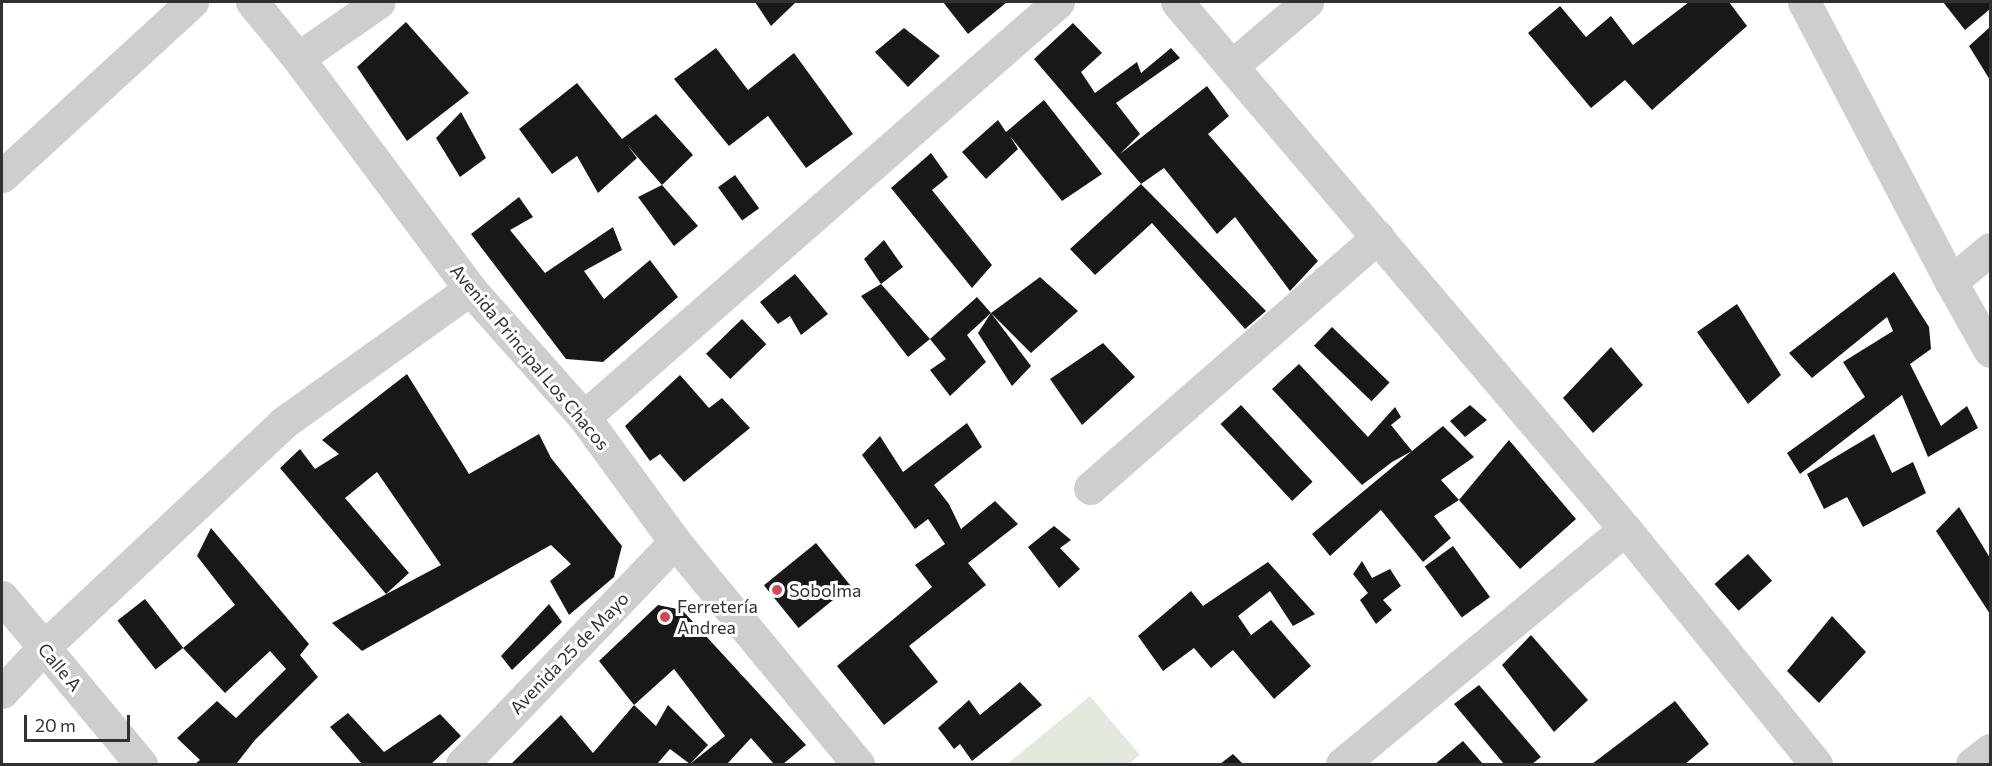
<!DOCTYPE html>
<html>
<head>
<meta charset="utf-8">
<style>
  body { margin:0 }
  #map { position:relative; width:1992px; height:766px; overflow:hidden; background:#fff; font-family:Commissioner,sans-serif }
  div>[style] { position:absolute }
  .green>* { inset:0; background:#e4e9de }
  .building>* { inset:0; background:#181818; transform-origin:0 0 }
  .street>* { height:33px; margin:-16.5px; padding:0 16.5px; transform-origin:16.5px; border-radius:16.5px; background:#cecece }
  .dots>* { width:16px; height:16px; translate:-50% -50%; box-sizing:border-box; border:3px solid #fff; border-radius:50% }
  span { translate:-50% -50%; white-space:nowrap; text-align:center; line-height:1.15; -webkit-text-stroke:6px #fff; paint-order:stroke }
  .street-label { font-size:18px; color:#313131 }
  .poi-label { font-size:18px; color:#313131 }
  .left { translate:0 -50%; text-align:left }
  .frame { position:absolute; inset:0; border:3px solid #313131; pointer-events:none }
  .scale { position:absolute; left:24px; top:715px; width:106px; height:27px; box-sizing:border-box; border:3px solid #313131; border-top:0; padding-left:8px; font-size:18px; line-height:21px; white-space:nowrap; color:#313131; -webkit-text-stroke:4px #fff; paint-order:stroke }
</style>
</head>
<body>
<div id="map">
  <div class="green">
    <div style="clip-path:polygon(1090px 696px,1140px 755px,1129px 764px,1007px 764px)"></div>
  </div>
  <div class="building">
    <div style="clip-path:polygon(755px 2px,796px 2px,771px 26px)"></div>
    <div style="clip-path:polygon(943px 2px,1007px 2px,968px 34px)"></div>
    <div style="clip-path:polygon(1689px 2px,1729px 2px,1747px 26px,1652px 110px,1625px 80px,1591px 108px,1528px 33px,1560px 6px,1586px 37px,1611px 16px,1633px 45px)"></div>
    <div style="clip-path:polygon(1943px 2px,1990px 2px,1990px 9px,1965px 30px)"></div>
    <div style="clip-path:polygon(406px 22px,469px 93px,407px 141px,357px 67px)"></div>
    <div style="clip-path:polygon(1073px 23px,1102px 53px,1081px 72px,1095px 93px,1137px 62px,1141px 73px,1171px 48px,1180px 58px,1116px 103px,1140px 134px,1120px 154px,1207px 86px,1229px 116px,1208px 134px,1318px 261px,1290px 291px,1235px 217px,1217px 234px,1164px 168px,1141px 184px,1034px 59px)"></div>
    <div style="clip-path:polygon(1990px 27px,1990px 80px,1969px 46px)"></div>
    <div style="clip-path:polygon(904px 28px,940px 56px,908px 87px,875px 52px)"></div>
    <div style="clip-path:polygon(716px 48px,748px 90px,794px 53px,853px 134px,806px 168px,768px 116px,729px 146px,674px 79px)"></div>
    <div style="clip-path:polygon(577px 83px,622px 139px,656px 114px,693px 155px,662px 185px,627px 145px,637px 158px,598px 193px,577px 156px,552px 174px,519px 129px)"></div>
    <div style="clip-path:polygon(1044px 100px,1102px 174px,1062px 201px,1010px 136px,1018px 149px,986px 179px,962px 152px,998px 120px,1006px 132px)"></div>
    <div style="clip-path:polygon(461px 112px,486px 158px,460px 177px,436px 138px)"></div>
    <div style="clip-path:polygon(931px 153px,948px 177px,932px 190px,992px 265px,972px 288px,891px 188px)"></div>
    <div style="left:735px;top:175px;width:41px;height:21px;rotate:54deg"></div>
    <div style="clip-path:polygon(1141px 184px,1266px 311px,1245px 329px,1152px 223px,1095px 275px,1070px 249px)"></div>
    <div style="clip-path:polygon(662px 185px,698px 226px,674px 246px,638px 197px)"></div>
    <div style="clip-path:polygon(519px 197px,533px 217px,510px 230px,545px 273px,613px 227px,622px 250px,584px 271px,604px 299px,650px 260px,678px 297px,603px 362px,566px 359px,471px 234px)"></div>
    <div style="clip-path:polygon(884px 240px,903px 267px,881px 284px,864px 259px)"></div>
    <div style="clip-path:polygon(1894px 272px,1929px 327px,1931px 349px,1910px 364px,1941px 426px,1967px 406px,1978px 428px,1928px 457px,1902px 395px,1800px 474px,1787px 453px,1865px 397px,1843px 362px,1893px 331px,1887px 317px,1812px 378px,1789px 353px)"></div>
    <div style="clip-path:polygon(795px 274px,828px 314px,801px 335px,790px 316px,778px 324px,760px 302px)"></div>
    <div style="clip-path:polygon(1040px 277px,1078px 311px,1031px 353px,991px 313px,1031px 366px,1012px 386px,978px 333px,991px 313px)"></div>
    <div style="clip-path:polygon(881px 284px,930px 339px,908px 357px,861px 296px)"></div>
    <div style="clip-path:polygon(977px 297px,991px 313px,967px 335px,986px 362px,950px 396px,930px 370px,946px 359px,930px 339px)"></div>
    <div style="clip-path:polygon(1737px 304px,1781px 375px,1748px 404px,1697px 332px)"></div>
    <div style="left:742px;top:319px;width:35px;height:50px;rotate:46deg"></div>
    <div style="left:1332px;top:327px;width:80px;height:26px;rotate:44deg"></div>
    <div style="clip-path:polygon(1103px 343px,1135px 377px,1082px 425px,1050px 379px)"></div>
    <div style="clip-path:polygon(1611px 347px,1643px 385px,1593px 433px,1563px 398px)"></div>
    <div style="clip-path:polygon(1299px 364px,1368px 437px,1395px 407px,1401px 417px,1391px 425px,1412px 451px,1443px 426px,1474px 457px,1441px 480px,1459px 500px,1434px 516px,1451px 538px,1423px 562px,1381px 510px,1330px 556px,1312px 534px,1412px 451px,1392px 462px,1362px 485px,1272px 389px)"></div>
    <div style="clip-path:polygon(407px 374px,469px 474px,539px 434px,551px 458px,622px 546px,614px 577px,569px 615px,550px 581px,571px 564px,551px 545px,362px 651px,332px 623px,441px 565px,377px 472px,345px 498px,409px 573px,386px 594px,280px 468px,300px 449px,315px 469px,339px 454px,322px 440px)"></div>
    <div style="clip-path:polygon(680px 375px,709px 408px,722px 398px,750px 428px,684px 482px,660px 454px,650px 461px,625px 426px)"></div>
    <div style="left:1241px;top:405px;width:105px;height:28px;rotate:47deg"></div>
    <div style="clip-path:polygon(1470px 405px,1487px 420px,1465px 437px,1450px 421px)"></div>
    <div style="clip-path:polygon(967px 423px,982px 447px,934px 485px,949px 504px,961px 529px,995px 501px,1018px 524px,968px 563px,986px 585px,909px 646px,938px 682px,884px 725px,837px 666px,932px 587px,915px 565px,945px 544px,928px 519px,915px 529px,862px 455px,880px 436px,903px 472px)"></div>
    <div style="clip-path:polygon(1874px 434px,1892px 473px,1913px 462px,1926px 493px,1863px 527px,1847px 497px,1824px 509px,1807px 474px)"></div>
    <div style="clip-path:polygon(1509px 440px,1576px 519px,1520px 569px,1459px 500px)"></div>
    <div style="clip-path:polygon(1959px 507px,1990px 558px,1990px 614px,1936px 531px)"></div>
    <div style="clip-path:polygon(1054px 526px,1071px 540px,1060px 548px,1080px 569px,1059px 588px,1028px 547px)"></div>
    <div style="clip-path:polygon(211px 528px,309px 644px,300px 655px,318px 677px,255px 740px,236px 764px,195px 764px,200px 760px,177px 738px,217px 701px,236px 718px,286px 669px,270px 651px,225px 693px,183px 648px,235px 605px,197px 556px)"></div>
    <div style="left:816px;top:543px;width:55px;height:67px;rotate:51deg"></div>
    <div style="left:1453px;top:546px;width:63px;height:35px;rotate:54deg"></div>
    <div style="left:1748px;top:554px;width:36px;height:45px;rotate:48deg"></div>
    <div style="clip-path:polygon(1362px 561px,1372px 578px,1390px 569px,1401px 586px,1383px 600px,1392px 610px,1376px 624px,1360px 600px,1368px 593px,1353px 574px)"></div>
    <div style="clip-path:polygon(1268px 562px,1315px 614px,1293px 626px,1270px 591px,1238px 616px,1251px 635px,1242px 642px,1271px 620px,1311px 666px,1274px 699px,1233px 650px,1211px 668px,1194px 648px,1163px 671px,1138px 636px,1191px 591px,1203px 606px)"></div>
    <div style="left:145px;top:599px;width:62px;height:35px;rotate:52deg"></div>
    <div style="clip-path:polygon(549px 604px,562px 622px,512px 670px,501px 656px)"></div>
    <div style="clip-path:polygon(658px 605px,682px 610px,806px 745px,783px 764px,774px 764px,751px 738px,727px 764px,690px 764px,725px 736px,674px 669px,634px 705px,599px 661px)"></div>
    <div style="clip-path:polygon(1832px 616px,1866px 652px,1819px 703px,1787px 671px)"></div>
    <div style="clip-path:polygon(1531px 635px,1588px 700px,1554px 732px,1502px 665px)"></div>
    <div style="clip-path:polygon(1020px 682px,1042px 705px,972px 761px,960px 744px,954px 749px,938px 728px,969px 700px,980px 715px)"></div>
    <div style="clip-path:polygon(1479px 685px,1541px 757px,1532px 764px,1504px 764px,1454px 704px)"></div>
    <div style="clip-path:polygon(1675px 701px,1709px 744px,1685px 764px,1592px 764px)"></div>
    <div style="clip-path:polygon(634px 705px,656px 726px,668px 705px,708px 745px,690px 764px,670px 749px,657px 764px,511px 764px,561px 715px,593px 753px)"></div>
    <div style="clip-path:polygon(348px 713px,384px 752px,440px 714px,461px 736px,431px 764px,362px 764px,330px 727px)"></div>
    <div style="clip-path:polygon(1463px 741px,1483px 764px,1435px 764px)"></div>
    <div style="clip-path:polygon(1233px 754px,1243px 764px,1220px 764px)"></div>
  </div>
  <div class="street">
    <div style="left:252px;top:2px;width:72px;rotate:50.6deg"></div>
    <div style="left:298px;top:58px;width:288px;rotate:53.3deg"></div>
    <div style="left:470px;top:289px;width:171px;rotate:48.3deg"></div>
    <div style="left:584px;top:417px;width:155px;rotate:53.9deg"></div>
    <div style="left:675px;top:542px;width:288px;rotate:50.5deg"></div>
    <div style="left:1177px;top:2px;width:692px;rotate:49.63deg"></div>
    <div style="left:1625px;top:529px;width:303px;rotate:50.9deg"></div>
    <div style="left:1804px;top:2px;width:316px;rotate:62.3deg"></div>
    <div style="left:1951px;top:282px;width:79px;rotate:60.5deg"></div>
    <div style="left:298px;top:58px;width:98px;rotate:-34.7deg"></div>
    <div style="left:1232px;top:66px;width:99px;rotate:-40.5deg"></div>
    <div style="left:2px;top:176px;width:258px;rotate:-42.5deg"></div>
    <div style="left:1951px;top:282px;width:51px;rotate:-40.2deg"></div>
    <div style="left:584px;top:417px;width:630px;rotate:-41.2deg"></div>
    <div style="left:1090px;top:488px;width:382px;rotate:-41.1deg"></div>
    <div style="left:2px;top:597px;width:217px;rotate:50.2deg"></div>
    <div style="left:2px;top:692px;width:62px;rotate:-47deg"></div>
    <div style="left:44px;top:647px;width:328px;rotate:-43.1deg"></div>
    <div style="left:283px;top:423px;width:230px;rotate:-35.6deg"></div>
    <div style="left:462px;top:764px;width:308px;rotate:-46.2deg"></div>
    <div style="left:1342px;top:764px;width:368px;rotate:-39.7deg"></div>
    <div style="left:1972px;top:764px;width:23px;rotate:-38deg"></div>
  </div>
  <div class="dots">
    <div style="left:777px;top:590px;background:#d24950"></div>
    <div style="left:665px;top:617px;background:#d24950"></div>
  </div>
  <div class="street-label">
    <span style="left:530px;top:357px;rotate:50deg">Avenida Principal Los Chacos</span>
    <span style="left:569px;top:653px;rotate:-46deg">Avenida 25 de Mayo</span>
    <span style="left:60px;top:667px;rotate:50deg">Calle A</span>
  </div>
  <div class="poi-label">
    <span class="left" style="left:789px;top:590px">Sobolma</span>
    <span class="left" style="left:677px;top:617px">Ferretería<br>Andrea</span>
  </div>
  <div class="frame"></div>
  <div class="scale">20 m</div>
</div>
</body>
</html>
